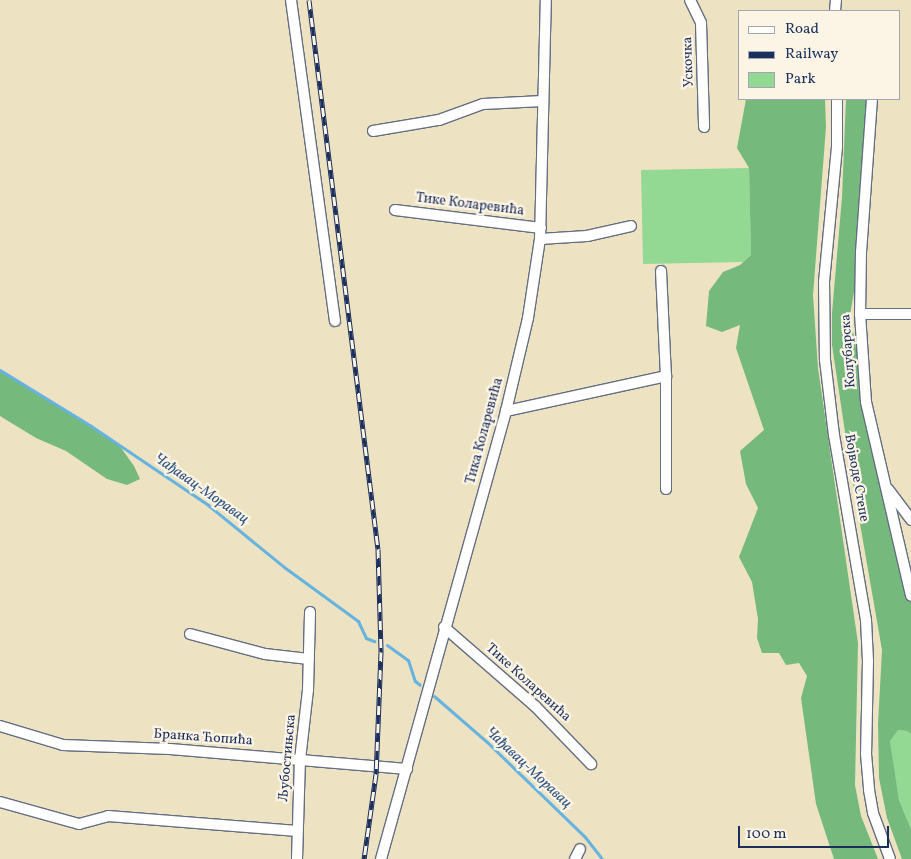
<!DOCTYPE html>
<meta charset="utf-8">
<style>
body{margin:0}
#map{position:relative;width:911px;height:859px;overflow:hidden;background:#ede3c3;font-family:Vollkorn,serif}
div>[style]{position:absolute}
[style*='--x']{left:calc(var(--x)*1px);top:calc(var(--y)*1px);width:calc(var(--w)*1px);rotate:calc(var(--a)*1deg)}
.green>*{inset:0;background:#93d993}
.forest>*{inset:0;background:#76b97d}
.stream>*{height:3px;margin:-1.5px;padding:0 1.5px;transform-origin:1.5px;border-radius:1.5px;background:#66b3e0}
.roads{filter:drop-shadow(1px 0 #646e81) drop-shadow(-1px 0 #646e81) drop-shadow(0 1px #646e81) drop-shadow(0 -1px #646e81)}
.minor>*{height:10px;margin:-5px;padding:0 5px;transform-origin:5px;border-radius:5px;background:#fff}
.rail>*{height:5px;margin-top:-2.5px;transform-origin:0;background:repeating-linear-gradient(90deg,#fcf5e5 0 9px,#1b2f5e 0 18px);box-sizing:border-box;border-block:1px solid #1b2f5e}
span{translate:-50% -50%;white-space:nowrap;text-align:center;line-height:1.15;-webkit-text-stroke:4.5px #fcf5e5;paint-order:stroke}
.street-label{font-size:14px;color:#1b2f5e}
.water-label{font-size:15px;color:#325785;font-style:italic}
.legend{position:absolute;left:738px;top:10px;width:162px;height:90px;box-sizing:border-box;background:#fcf5e5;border:1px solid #a2a6af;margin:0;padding:6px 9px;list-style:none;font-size:15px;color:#1b2f5e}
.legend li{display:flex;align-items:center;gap:10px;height:25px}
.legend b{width:25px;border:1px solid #a2a6af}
.scale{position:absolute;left:738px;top:826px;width:151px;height:22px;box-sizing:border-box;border:2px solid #1b2f5e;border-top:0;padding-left:6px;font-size:15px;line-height:18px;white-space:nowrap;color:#1b2f5e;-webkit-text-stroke:4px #fcf5e5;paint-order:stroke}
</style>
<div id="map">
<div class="green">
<div style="clip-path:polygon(749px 168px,751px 255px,743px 262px,643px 264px,641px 170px)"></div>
<div style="clip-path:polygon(897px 730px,907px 731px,911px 734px,911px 829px,899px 800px,894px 770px,890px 741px)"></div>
</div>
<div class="forest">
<div style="clip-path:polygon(746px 99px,825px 99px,826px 127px,813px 295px,818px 368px,858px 643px,855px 785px,861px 816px,878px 859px,834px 859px,816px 804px,801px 698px,807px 676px,799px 663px,786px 665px,779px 653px,762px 653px,757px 638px,758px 619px,752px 582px,739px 557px,758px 508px,746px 484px,740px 451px,764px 430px,736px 348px,740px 325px,722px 332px,706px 326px,709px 291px,723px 272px,740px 265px,751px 255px,749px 168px,737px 148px)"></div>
<div style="clip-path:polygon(846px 99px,872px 99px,861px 252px,850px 315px,866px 402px,911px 596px,911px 734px,907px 731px,898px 730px,890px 741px,899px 800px,911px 829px,911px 859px,902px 859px,887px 818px,879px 778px,878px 724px,882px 650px,851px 472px,832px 345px,832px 313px,842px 197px)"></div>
<div style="clip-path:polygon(0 370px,119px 445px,134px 466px,140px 479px,127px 485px,107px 479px,66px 451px,36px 438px,0 416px)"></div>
</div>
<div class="stream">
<div style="--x:0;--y:370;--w:107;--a:31.6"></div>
<div style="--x:91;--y:426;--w:141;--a:34"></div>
<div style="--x:208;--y:505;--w:98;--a:39.2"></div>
<div style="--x:284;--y:567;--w:92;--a:36.1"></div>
<div style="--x:358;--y:621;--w:19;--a:65"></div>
<div style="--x:366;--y:638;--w:9;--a:21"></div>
<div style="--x:387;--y:645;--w:26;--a:36"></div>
<div style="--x:408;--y:660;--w:22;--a:72"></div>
<div style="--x:415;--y:681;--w:6;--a:39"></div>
<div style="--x:434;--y:696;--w:70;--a:41"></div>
<div style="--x:487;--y:742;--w:136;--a:44.1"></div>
<div style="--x:585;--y:837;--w:28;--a:52"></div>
</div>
<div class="roads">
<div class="minor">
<div style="--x:291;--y:0;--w:324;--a:82.2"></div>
<div style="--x:690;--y:0;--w:25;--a:64"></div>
<div style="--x:701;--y:23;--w:104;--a:88.3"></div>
<div style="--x:835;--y:11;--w:11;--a:-85"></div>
<div style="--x:837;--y:99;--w:48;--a:90"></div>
<div style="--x:837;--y:147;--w:135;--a:95.5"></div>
<div style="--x:824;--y:281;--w:79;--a:89.3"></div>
<div style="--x:825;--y:360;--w:76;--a:83.2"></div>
<div style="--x:834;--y:435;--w:188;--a:80.2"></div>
<div style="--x:866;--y:620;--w:41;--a:87.2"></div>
<div style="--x:868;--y:661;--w:93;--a:91.2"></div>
<div style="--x:866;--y:754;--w:36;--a:85"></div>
<div style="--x:869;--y:790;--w:23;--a:80"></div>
<div style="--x:873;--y:813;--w:49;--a:69.7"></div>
<div style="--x:872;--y:99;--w:153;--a:94.1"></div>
<div style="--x:861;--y:252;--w:62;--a:90.9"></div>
<div style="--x:860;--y:314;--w:88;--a:86.1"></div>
<div style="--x:866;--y:402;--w:199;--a:76.9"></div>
<div style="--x:373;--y:131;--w:67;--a:-9.5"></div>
<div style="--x:439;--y:120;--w:47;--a:-20"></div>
<div style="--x:483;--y:104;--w:60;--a:-2.9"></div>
<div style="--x:395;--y:210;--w:147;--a:7"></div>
<div style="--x:540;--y:239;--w:47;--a:-3.7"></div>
<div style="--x:587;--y:236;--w:45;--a:-12.8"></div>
<div style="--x:661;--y:271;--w:105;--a:87.3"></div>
<div style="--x:860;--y:314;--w:51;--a:0"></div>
<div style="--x:506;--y:411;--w:164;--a:-12.3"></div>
<div style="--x:666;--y:376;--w:113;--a:90"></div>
<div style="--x:888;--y:489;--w:39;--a:53"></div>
<div style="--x:444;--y:627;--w:121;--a:41"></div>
<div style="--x:535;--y:706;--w:81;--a:46"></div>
<div style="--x:190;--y:634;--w:78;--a:14.9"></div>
<div style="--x:265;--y:654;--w:44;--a:6.5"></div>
<div style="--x:0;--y:726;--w:66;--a:16.8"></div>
<div style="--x:63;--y:745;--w:107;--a:2.1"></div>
<div style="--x:170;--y:749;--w:238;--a:4.8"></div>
<div style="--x:0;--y:802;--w:82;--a:15.6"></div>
<div style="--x:79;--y:824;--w:30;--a:-15"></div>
<div style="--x:108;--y:816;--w:190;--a:4.5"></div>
<div style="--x:297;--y:859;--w:99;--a:-88.3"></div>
<div style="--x:300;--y:760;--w:70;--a:-83.5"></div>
<div style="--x:308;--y:690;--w:78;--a:-88.5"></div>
<div style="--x:381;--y:859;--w:465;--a:-74.4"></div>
<div style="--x:506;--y:411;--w:96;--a:-76.7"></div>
<div style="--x:528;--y:318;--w:80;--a:-81.4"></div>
<div style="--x:540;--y:239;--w:239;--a:-88.6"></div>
<div style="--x:575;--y:859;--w:11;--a:-63"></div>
</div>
</div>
<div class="rail">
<div style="--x:309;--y:0;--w:553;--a:82.84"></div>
<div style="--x:378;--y:549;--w:103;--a:88.3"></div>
<div style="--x:381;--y:652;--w:122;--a:92.3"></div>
<div style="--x:376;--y:774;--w:86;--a:98"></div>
</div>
<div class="street-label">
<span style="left:689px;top:62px;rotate:-92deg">Ускочка</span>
<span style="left:470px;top:205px;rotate:7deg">Тике Коларевића</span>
<span style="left:849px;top:351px;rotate:-94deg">Колубарска</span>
<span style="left:485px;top:431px;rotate:-75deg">Тика Коларевића</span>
<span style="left:856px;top:478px;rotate:80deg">Војводе Степе</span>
<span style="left:528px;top:683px;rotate:42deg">Тике Коларевића</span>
<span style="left:203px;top:738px;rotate:4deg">Бранка Ћопића</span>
<span style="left:288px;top:758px;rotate:-85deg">Љубостињска</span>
</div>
<div class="water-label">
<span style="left:201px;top:489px;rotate:35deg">Чађавац-Моравац</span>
<span style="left:528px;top:768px;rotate:43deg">Чађавац-Моравац</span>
</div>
<ul class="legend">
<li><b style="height:6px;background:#fff"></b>Road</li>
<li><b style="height:6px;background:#1b2f5e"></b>Railway</li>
<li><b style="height:14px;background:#93d993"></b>Park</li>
</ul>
<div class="scale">100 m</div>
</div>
